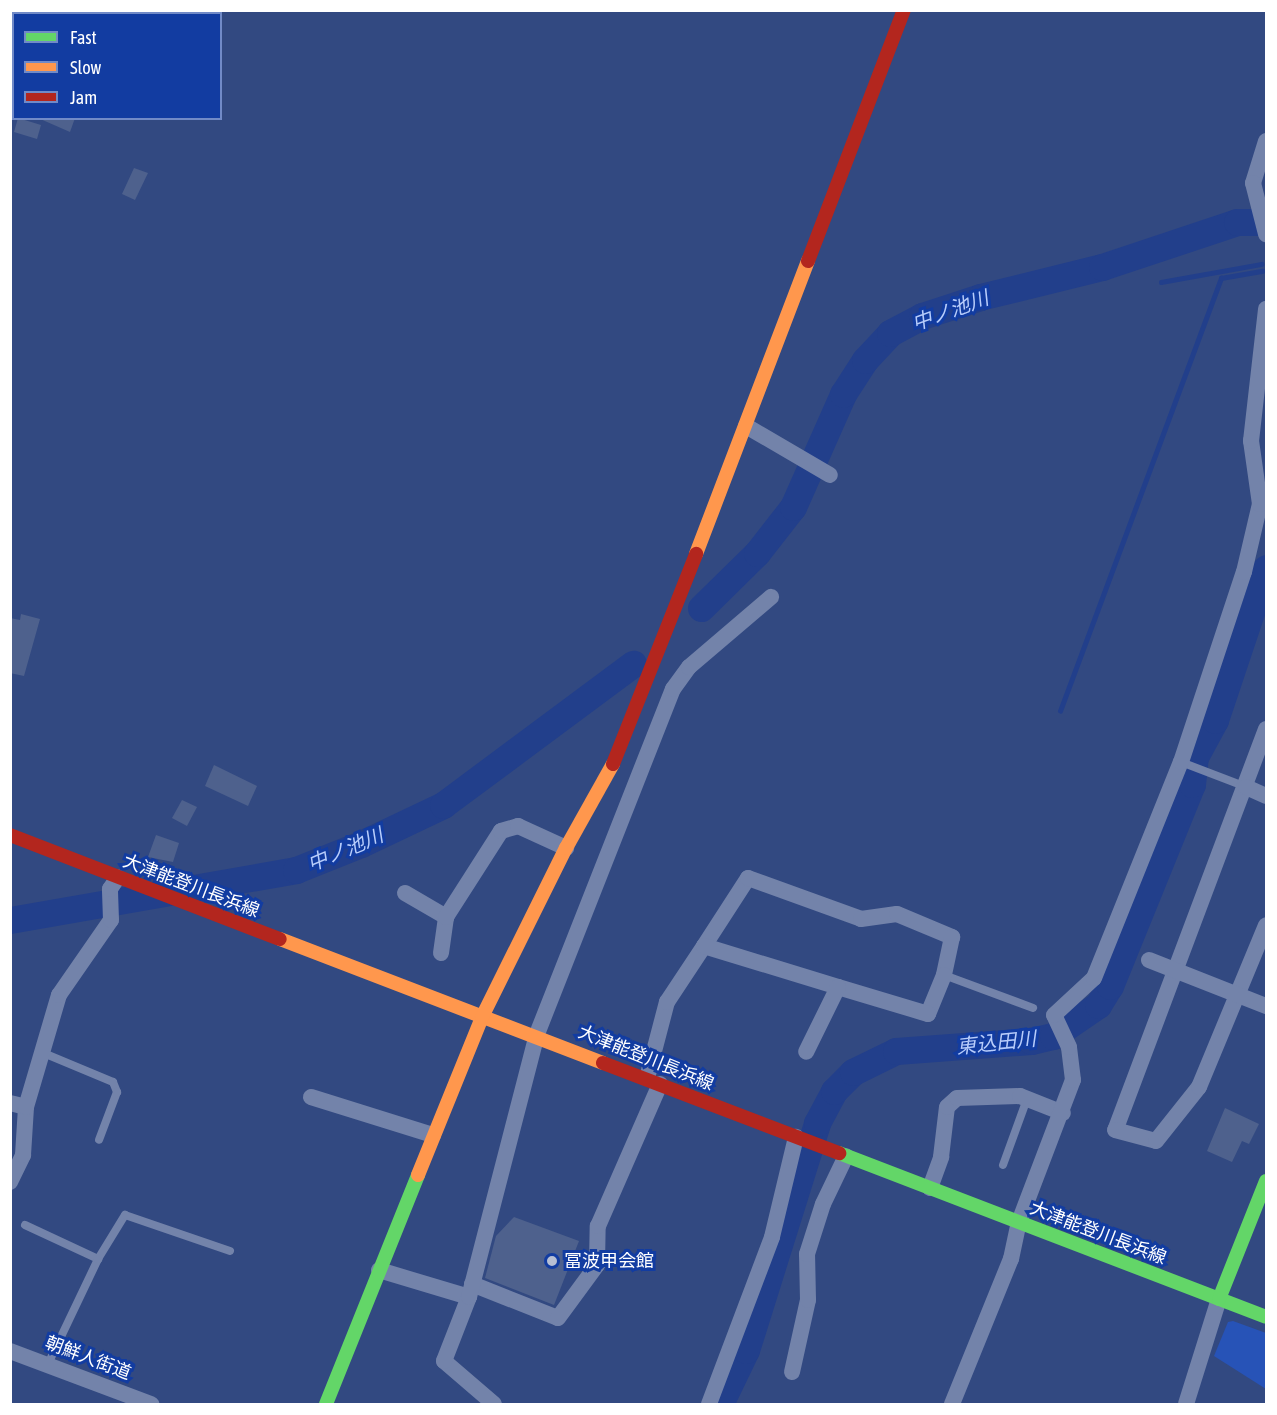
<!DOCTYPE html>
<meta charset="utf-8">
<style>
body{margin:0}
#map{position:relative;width:1277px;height:1415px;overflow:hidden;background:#324981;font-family:"Asap Condensed","Noto Sans JP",sans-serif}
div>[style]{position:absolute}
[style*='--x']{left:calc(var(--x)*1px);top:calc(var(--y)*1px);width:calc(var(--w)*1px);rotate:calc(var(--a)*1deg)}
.green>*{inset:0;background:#2753b7}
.stream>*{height:4.5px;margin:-2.25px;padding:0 2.25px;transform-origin:2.25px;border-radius:2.25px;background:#223f8b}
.river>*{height:27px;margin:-13.5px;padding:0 13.5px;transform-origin:13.5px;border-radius:13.5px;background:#223f8b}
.building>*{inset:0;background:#4e618d}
.lane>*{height:8px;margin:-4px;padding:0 4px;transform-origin:4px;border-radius:4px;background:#7383aa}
.street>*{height:16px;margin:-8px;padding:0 8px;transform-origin:8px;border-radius:8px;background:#7383aa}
.fast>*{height:14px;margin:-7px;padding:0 7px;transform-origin:7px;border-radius:7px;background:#63d668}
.slow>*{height:14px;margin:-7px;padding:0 7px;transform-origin:7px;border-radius:7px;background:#ff974d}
.jam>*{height:14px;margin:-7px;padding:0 7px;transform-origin:7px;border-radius:7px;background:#b3261e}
.dots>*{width:16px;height:16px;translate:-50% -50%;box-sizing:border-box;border:3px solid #123ca1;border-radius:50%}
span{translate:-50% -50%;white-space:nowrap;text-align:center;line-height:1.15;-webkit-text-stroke:6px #123ca1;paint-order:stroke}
.street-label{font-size:18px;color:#fff}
.poi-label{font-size:18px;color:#fff}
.left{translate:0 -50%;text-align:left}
.water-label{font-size:20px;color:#b8cdfb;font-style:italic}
.frame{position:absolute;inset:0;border:12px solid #fff;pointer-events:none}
.legend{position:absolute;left:12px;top:12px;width:210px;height:108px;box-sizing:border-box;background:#123ca1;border:2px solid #718ac7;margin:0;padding:8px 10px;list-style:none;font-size:18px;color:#fff}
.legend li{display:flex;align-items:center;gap:12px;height:30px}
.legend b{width:30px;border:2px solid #718ac7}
</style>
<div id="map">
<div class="green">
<div style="clip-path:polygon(1233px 1321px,1266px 1333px,1266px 1389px,1214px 1356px,1228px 1322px)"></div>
</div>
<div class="stream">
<div style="--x:1161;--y:282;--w:102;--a:-10.2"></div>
<div style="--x:1060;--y:711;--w:462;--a:-69.6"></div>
<div style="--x:1221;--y:278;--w:42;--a:-9.7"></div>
</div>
<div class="river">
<div style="--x:701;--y:608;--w:78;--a:-44.5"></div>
<div style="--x:757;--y:553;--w:58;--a:-52"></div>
<div style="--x:793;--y:507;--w:124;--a:-66.1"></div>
<div style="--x:843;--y:394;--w:40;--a:-57.1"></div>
<div style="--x:865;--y:360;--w:37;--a:-47"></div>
<div style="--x:890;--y:333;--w:36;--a:-28"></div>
<div style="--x:922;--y:316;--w:61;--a:-18.1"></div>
<div style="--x:980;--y:297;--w:126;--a:-13.8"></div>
<div style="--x:1102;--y:267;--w:142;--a:-18.4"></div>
<div style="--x:1237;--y:222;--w:29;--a:0"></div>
<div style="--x:10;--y:920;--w:290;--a:-9.9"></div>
<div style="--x:296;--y:870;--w:70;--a:-21.8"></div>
<div style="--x:361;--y:844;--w:91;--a:-25.4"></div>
<div style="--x:443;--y:805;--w:237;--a:-36.6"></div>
<div style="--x:720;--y:1404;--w:60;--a:-64.3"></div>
<div style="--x:746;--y:1350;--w:238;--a:-72.6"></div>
<div style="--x:817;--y:1123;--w:36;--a:-62"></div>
<div style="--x:834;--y:1091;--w:27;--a:-45"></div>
<div style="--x:853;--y:1072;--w:48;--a:-26"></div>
<div style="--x:896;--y:1051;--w:135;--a:-4.2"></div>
<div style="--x:1031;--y:1041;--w:23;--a:-13"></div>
<div style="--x:1053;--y:1036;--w:55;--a:-34.6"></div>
<div style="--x:1098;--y:1005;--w:22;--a:-58"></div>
<div style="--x:1110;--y:986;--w:218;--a:-67.9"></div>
<div style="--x:1192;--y:784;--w:27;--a:-84"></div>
<div style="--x:1195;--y:757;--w:42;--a:-61.6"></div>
<div style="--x:1215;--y:720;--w:160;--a:-71.5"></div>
</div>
<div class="building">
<div style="clip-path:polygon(18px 118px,41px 125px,37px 139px,14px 132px)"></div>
<div style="clip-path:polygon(38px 118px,75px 118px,70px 132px)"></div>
<div style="clip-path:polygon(134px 168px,148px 173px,135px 200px,122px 194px)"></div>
<div style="clip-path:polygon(21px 614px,40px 619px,24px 676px,10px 673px,10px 618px,20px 620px)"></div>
<div style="clip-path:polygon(214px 765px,257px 786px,248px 806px,205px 786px)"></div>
<div style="clip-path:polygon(182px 800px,197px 807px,187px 826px,172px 818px)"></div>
<div style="clip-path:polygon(156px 835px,179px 843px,173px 862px,148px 857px)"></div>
<div style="clip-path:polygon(1225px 1108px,1259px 1124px,1249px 1144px,1242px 1141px,1232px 1162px,1207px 1151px)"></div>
<div style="clip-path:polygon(514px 1217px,579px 1241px,554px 1305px,485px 1278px,496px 1236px)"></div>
</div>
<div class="lane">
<div style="--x:1181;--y:762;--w:70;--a:21"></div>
<div style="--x:944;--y:975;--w:95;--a:20.3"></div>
<div style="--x:41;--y:1052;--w:78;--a:22.6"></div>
<div style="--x:113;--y:1082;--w:11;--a:68"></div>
<div style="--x:117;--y:1092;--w:51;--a:110.6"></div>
<div style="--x:1003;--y:1165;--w:70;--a:-70"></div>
<div style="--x:25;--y:1225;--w:81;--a:25"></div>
<div style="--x:48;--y:1364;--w:116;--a:-64.5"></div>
<div style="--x:98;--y:1259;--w:52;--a:-58.5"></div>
<div style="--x:125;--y:1215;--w:111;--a:18.9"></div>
</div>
<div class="street">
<div style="--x:182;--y:14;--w:4;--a:-76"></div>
<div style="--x:10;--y:54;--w:4;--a:14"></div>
<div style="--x:1266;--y:141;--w:44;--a:107.2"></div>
<div style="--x:1253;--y:183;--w:53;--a:75.7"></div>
<div style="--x:746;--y:426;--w:97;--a:30.3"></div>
<div style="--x:1266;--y:729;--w:428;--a:110.6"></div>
<div style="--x:1115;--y:1130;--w:42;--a:15"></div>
<div style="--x:1156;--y:1141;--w:69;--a:-51.5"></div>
<div style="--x:1199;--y:1087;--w:175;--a:-67.5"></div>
<div style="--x:1246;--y:787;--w:22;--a:24"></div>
<div style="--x:405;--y:893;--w:48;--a:30.3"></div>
<div style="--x:704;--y:946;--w:81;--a:-57.1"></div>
<div style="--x:748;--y:878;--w:120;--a:19.9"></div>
<div style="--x:861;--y:919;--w:36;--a:-8"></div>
<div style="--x:897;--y:914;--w:60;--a:22.7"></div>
<div style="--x:952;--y:937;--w:39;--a:102"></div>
<div style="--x:944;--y:975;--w:42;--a:112.3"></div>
<div style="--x:928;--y:1014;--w:94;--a:-163.3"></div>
<div style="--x:441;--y:953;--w:36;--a:-82"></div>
<div style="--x:446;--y:917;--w:102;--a:-57.4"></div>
<div style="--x:501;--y:831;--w:18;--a:-16"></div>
<div style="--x:518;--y:826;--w:53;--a:24.6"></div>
<div style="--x:1149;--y:960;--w:126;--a:21.5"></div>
<div style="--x:647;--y:1078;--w:79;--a:-75.3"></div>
<div style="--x:667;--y:1002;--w:67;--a:-56.5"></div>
<div style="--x:704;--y:946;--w:140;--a:17"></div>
<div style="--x:838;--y:987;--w:72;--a:116.2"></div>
<div style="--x:311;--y:1097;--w:128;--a:17.3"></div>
<div style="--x:10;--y:1103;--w:16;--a:14"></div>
<div style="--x:10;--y:1182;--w:30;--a:-64"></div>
<div style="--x:23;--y:1155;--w:48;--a:-86.4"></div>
<div style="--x:26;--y:1107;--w:117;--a:-73.6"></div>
<div style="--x:59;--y:995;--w:91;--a:-55.3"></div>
<div style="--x:111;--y:920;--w:31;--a:-92"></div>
<div style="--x:110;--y:889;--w:14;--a:-56"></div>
<div style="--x:930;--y:1188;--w:33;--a:-70"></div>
<div style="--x:941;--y:1157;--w:50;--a:-83.2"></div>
<div style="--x:947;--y:1107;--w:13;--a:-42"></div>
<div style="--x:957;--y:1098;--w:63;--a:-1.8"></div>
<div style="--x:1020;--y:1096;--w:46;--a:21.6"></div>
<div style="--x:379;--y:1270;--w:94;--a:16.7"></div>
<div style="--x:472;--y:1284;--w:92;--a:21.6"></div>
<div style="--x:558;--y:1318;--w:66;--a:-53.7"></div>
<div style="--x:597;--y:1265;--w:39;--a:-89"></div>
<div style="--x:598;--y:1226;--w:155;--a:-66.4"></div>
<div style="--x:10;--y:1351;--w:151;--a:20.6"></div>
<div style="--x:792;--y:1372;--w:74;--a:-77.5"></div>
<div style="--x:808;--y:1300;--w:46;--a:-91.2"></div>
<div style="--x:807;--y:1254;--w:52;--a:-72.3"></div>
<div style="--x:823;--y:1204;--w:53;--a:-64.4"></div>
<div style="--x:494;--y:1404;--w:66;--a:-139.3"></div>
<div style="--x:444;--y:1361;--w:69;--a:-68.7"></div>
<div style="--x:469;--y:1297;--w:272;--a:-75.5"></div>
<div style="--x:537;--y:1034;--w:371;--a:-68.5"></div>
<div style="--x:673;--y:689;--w:27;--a:-54"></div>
<div style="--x:689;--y:667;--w:108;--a:-40.5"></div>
<div style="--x:709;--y:1404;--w:178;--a:-69.3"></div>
<div style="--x:772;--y:1237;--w:103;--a:-76.5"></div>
<div style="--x:952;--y:1404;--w:157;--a:-67.9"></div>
<div style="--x:1011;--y:1259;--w:38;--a:-78"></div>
<div style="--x:1019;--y:1222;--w:152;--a:-69.2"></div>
<div style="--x:1073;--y:1080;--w:33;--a:-97"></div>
<div style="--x:1069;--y:1047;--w:35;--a:-115"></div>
<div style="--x:1054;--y:1015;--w:54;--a:-42.8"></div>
<div style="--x:1094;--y:978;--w:233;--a:-68.1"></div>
<div style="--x:1181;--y:762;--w:200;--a:-71.7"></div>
<div style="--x:1244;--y:572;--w:70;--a:-76.8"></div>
<div style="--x:1260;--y:504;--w:64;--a:-98.1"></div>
<div style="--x:1251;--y:441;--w:133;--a:-83.5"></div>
<div style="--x:1186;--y:1404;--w:110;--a:-72.6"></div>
</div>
<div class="fast">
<div style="--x:839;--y:1153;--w:457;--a:21"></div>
<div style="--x:1219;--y:1299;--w:127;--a:-68.3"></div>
<div style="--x:326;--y:1404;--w:247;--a:-68.1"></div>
</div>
<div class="slow">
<div style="--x:696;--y:554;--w:314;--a:-69.1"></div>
<div style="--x:280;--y:939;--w:346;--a:21"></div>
<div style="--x:418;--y:1175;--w:170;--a:-67.9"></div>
<div style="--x:482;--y:1017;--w:189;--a:-63.6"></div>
<div style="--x:566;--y:848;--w:96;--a:-60.8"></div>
</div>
<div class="jam">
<div style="--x:808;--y:261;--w:269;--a:-69.1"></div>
<div style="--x:613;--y:764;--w:226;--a:-68.4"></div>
<div style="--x:10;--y:835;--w:289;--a:21.1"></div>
<div style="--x:603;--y:1063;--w:253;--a:20.9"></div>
</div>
<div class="dots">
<div style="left:552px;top:1261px;background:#b7bfd3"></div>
</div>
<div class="street-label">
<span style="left:191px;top:886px;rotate:21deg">大津能登川長浜線</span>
<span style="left:646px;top:1058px;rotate:22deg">大津能登川長浜線</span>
<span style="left:1098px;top:1233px;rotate:21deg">大津能登川長浜線</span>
<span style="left:88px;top:1358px;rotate:21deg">朝鮮人街道</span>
</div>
<div class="poi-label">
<span class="left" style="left:564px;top:1261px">冨波甲会館</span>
</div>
<div class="water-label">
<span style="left:950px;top:310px;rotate:-20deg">中ノ池川</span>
<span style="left:345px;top:849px;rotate:-23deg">中ノ池川</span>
<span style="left:996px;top:1042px;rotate:-6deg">東込田川</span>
</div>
<div class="frame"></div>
<ul class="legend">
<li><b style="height:8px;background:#63d668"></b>Fast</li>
<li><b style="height:8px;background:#ff974d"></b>Slow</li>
<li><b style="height:8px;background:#b3261e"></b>Jam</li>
</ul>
</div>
